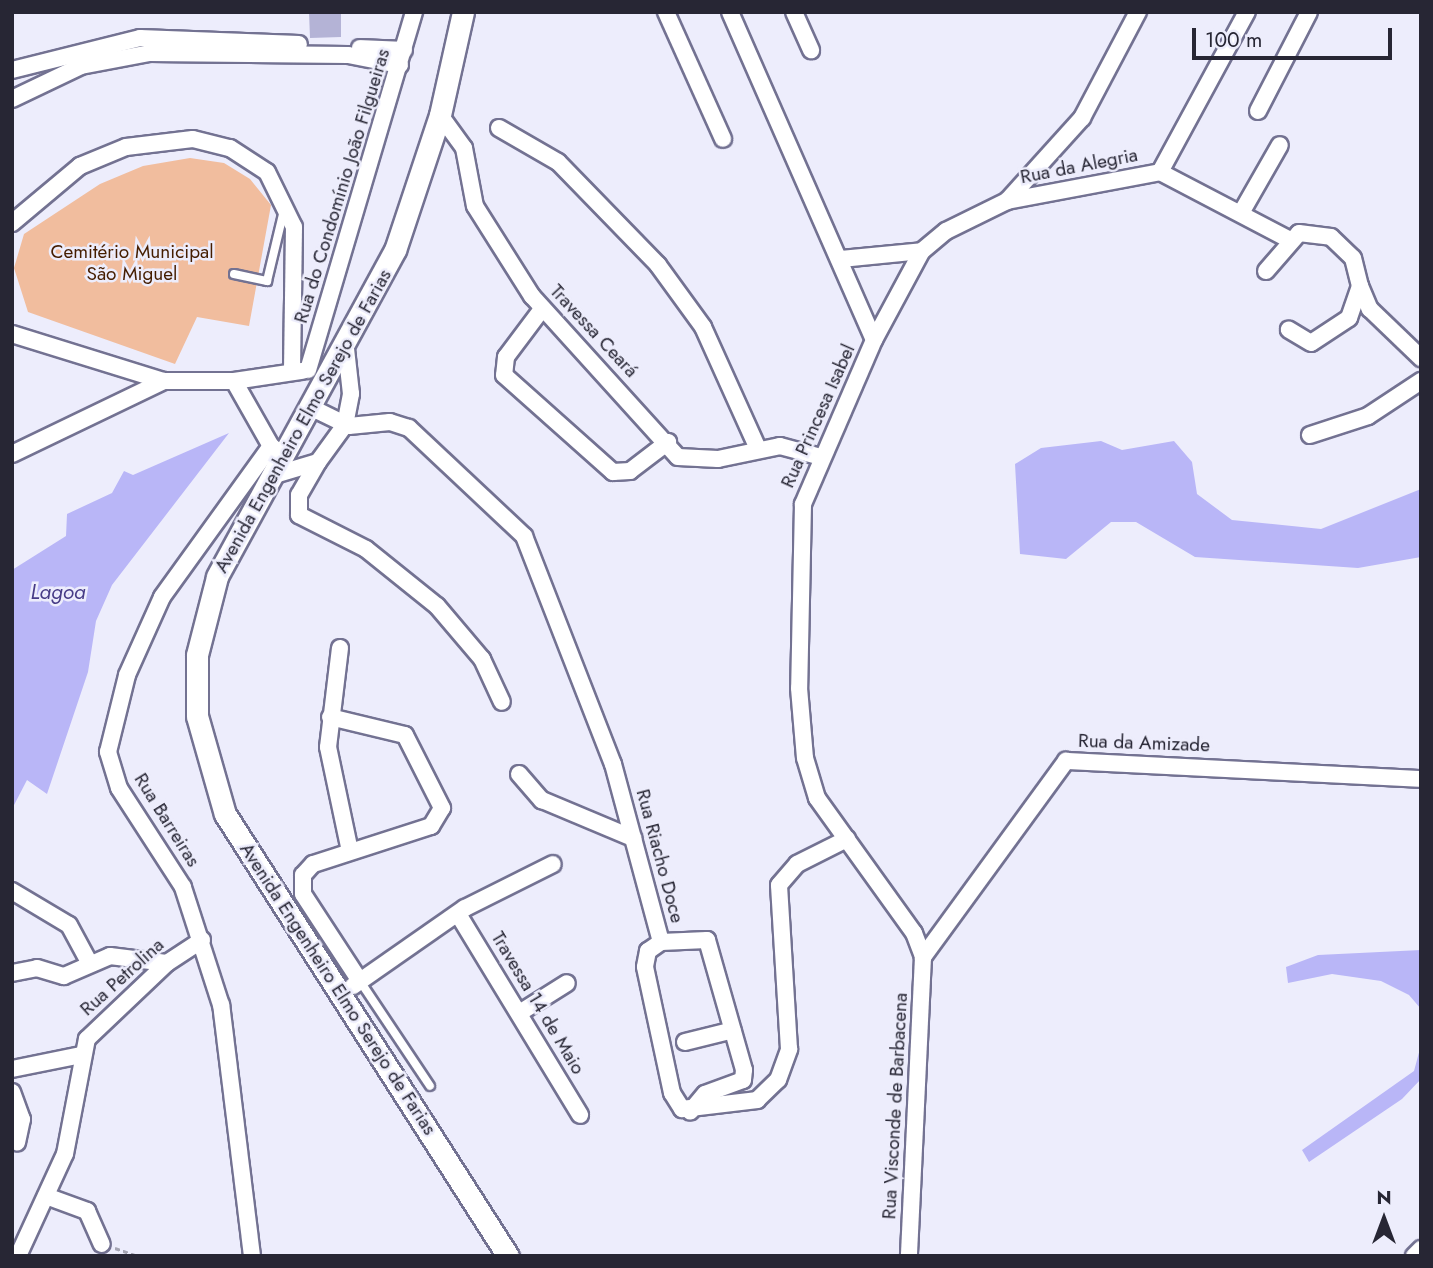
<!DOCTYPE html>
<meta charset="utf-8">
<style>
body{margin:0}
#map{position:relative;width:1433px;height:1268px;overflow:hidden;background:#ededfc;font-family:Jost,sans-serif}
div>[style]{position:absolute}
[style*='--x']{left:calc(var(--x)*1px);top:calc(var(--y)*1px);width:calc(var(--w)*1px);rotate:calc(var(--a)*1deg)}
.green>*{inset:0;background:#f1bd9e}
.water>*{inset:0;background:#b9b6f7}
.building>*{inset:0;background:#b4b3d6}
.path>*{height:2.5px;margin-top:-1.25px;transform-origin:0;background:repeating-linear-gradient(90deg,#a5a5b3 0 5px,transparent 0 8.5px)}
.roads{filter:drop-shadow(2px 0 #737292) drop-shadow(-2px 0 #737292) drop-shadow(0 2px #737292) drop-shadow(0 -2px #737292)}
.lane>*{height:8px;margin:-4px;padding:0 4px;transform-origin:4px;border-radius:4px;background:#fff}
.street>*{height:16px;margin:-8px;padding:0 8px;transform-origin:8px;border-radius:8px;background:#fff}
.secondary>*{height:21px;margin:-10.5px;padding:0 10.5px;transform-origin:10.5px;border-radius:10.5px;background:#fff}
span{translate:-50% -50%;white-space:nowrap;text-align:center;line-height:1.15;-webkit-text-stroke:5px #ededfc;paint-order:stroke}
.street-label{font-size:19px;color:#272634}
.park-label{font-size:19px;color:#451d00}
.water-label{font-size:21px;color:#473c87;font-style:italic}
.frame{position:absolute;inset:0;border:14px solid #272634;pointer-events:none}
.north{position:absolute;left:1349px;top:1184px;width:70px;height:70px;-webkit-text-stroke:5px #ededfc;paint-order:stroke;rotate:0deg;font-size:19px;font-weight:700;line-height:28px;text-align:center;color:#272634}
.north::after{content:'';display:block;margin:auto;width:24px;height:32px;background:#272634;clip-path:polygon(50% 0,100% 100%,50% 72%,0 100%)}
.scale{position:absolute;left:1192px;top:28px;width:200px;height:32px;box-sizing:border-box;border:4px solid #272634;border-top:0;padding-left:9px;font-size:21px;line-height:24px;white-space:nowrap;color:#272634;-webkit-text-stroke:5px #ededfc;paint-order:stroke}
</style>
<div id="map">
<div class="green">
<div style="clip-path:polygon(190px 158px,224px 163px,250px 179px,271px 205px,249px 326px,197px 317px,175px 364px,28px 312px,14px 268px,24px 234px,100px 184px,143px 166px)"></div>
</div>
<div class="water">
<div style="clip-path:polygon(229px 433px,112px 585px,96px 621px,88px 672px,47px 794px,27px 780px,12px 809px,12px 570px,66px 536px,67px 514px,112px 493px,124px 471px,133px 475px)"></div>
<div style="clip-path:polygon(1101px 441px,1122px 450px,1174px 441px,1192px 462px,1197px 494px,1232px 520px,1321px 529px,1421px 489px,1421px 557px,1358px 568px,1195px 557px,1136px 522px,1111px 522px,1066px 559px,1020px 554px,1015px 464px,1041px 448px)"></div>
<div style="clip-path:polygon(1421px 950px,1421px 1009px,1409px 995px,1381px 981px,1332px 974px,1288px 983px,1286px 967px,1318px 955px)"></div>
<div style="clip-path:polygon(1421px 1045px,1421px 1079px,1402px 1099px,1309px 1162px,1302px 1150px,1414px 1071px)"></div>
</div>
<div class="building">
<div style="clip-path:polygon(309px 12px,341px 12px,341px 37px,310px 38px)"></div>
</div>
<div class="path">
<div style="--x:115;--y:1248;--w:24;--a:19"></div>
</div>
<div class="roads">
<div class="lane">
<div style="--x:234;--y:274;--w:34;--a:12"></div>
<div style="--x:267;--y:281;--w:73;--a:-76.5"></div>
<div style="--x:360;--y:981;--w:126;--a:56.3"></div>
</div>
<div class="street">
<div style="--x:666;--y:12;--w:139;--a:65.8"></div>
<div style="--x:730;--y:12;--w:358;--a:66.3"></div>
<div style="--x:874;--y:340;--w:179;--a:113.4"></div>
<div style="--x:803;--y:504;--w:184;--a:91.2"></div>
<div style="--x:799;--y:688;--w:70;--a:85.1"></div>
<div style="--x:805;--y:758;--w:42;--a:73.3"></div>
<div style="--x:817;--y:798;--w:166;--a:54.3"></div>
<div style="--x:914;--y:933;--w:26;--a:69"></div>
<div style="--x:923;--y:957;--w:299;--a:92.7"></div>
<div style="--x:794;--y:12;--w:42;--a:65.9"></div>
<div style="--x:360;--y:48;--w:44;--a:2.6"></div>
<div style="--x:12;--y:70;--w:132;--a:-14"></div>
<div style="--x:140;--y:38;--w:159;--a:2.2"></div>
<div style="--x:12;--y:99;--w:76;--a:-25.6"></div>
<div style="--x:81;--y:66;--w:70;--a:-10.7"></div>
<div style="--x:150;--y:53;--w:198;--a:0.6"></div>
<div style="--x:348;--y:55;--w:53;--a:10.9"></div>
<div style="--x:1258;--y:111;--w:111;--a:-62.7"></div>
<div style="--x:440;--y:115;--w:41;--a:54"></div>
<div style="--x:464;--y:148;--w:59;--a:79.3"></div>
<div style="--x:475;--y:206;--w:107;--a:57.7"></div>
<div style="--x:532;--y:296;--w:217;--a:47.8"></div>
<div style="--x:678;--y:457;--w:40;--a:2.9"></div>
<div style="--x:718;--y:459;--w:63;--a:-11.8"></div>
<div style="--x:780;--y:446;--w:42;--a:15"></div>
<div style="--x:499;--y:128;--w:68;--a:30"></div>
<div style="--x:558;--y:162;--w:144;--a:45.8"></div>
<div style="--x:658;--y:265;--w:77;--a:54"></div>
<div style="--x:703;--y:327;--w:134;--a:65.7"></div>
<div style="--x:1160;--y:172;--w:182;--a:-61.5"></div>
<div style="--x:1160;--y:172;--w:147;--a:27.6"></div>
<div style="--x:1007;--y:201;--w:112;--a:-47.9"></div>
<div style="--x:1082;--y:118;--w:120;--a:-62.2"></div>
<div style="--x:1241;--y:213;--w:78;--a:-60.2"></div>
<div style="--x:12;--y:223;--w:89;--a:-40"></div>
<div style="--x:80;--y:166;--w:50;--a:-22.4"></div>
<div style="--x:126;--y:147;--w:67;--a:-6.8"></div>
<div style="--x:193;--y:139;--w:38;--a:14"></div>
<div style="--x:230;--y:148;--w:44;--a:33"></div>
<div style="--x:267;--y:172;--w:61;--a:63.9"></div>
<div style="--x:294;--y:227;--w:145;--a:90.8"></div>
<div style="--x:841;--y:259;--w:81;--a:-5.6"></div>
<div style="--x:1266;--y:271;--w:50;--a:-49"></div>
<div style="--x:1299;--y:233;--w:32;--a:7"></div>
<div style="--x:1331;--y:237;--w:30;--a:44"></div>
<div style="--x:1353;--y:258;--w:29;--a:76"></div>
<div style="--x:1360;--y:286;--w:34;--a:109"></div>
<div style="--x:1349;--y:318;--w:45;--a:146.7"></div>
<div style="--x:1311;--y:343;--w:26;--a:-149"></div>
<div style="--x:1360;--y:286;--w:25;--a:67"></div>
<div style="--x:1370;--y:309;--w:71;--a:43.9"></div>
<div style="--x:542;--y:309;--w:60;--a:126.9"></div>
<div style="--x:506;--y:357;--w:18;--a:96"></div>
<div style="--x:504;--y:375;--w:146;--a:41.7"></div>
<div style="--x:613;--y:472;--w:17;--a:-3"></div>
<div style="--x:630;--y:471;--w:48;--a:-37.3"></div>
<div style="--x:12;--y:334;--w:159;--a:17.2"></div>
<div style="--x:164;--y:381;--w:70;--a:0"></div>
<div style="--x:234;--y:381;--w:69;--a:-8.4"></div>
<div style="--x:874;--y:340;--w:101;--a:-61.7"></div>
<div style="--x:922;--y:251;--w:31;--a:-40"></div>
<div style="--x:946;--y:231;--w:68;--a:-26.2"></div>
<div style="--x:1007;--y:201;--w:156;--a:-10.7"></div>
<div style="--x:308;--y:370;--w:373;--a:-73.5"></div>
<div style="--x:234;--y:381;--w:75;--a:60.4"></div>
<div style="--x:310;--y:407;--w:43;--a:26"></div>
<div style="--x:349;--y:426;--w:41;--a:-5.6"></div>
<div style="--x:390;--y:422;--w:20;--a:18"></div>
<div style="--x:409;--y:428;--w:158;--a:43.2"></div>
<div style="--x:524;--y:536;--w:245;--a:68.7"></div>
<div style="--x:613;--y:764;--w:184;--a:74.9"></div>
<div style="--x:661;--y:942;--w:16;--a:145"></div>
<div style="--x:648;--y:951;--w:16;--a:101"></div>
<div style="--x:645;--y:967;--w:129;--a:77.9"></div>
<div style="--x:672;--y:1093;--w:19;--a:58"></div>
<div style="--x:682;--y:1109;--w:76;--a:-6.8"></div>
<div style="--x:757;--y:1100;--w:29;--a:-44"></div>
<div style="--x:778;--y:1080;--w:33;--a:-70"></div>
<div style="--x:789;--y:1049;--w:164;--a:-93.5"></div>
<div style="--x:779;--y:885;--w:28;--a:-49"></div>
<div style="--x:797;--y:864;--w:56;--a:-26.6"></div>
<div style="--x:1310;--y:435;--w:61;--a:-18.1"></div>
<div style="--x:1368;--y:416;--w:64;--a:-33.4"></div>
<div style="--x:12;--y:454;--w:169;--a:-25.7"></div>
<div style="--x:318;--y:462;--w:38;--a:120"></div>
<div style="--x:299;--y:495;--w:20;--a:90"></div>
<div style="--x:299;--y:515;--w:75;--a:26.9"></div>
<div style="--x:366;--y:549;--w:91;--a:38.8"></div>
<div style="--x:437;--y:606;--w:70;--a:49.7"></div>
<div style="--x:482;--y:659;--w:47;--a:65.1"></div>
<div style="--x:271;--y:476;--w:49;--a:-16.6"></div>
<div style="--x:318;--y:462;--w:46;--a:-53.9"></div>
<div style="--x:345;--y:425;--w:32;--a:-79"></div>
<div style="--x:351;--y:394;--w:45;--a:-96.3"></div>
<div style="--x:340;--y:648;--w:100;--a:96.9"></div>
<div style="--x:328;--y:747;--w:106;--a:78.1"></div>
<div style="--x:330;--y:717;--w:77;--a:13.5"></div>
<div style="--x:405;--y:735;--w:82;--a:63.1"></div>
<div style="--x:442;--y:808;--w:21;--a:121"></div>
<div style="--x:431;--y:826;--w:124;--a:162.1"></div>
<div style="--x:313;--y:864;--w:15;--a:132"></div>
<div style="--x:303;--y:875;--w:19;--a:90"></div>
<div style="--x:303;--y:894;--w:104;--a:56.8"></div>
<div style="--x:519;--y:774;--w:35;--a:49"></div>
<div style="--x:542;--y:800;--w:99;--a:22.7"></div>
<div style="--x:12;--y:891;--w:66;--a:30.8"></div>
<div style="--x:69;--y:925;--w:42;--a:61.6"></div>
<div style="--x:458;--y:914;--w:235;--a:58.7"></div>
<div style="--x:661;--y:942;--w:46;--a:-2.5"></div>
<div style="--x:707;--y:940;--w:135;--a:74.1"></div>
<div style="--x:744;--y:1070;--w:10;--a:96"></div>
<div style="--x:743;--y:1080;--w:40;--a:159.8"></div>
<div style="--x:705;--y:1094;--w:23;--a:130"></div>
<div style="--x:923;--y:957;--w:243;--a:-53.9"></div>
<div style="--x:1066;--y:761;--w:355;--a:2.9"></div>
<div style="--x:12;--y:973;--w:25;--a:-11"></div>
<div style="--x:37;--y:968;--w:28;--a:17"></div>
<div style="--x:64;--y:976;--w:50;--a:-23.5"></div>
<div style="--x:110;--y:956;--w:57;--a:7"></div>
<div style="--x:353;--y:986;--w:136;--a:-34.9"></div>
<div style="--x:465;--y:908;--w:98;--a:-26.6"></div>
<div style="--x:521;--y:1012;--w:54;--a:-32.2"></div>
<div style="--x:685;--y:1042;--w:49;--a:-14"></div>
<div style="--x:12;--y:1069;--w:70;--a:-11.5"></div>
<div style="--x:12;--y:1092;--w:29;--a:70"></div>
<div style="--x:22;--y:1119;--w:24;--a:102"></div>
<div style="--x:46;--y:1196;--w:44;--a:20.1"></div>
<div style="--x:87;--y:1211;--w:36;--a:66"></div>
<div style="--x:18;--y:1256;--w:112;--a:-65.3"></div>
<div style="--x:65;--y:1154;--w:117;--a:-79.2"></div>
<div style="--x:87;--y:1039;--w:110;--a:-43.5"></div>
<div style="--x:167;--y:963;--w:42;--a:-33.3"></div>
<div style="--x:252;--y:1256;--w:253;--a:-97"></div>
<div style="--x:221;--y:1005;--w:124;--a:-107.9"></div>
<div style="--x:183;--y:887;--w:118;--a:-122.9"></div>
<div style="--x:119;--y:788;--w:38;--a:-107"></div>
<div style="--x:108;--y:752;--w:79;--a:-76.1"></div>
<div style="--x:127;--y:675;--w:85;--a:-65.8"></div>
<div style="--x:162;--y:597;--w:186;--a:-54.2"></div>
<div style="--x:271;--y:446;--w:14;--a:39"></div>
<div style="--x:1414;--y:1256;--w:10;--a:-45"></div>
</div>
<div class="secondary">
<div style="--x:463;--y:12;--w:106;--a:102.6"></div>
<div style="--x:440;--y:115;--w:142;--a:108.4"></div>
<div style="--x:395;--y:250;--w:372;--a:118.6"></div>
<div style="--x:217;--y:577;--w:81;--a:104.4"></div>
<div style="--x:197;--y:655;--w:61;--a:90"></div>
<div style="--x:197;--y:716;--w:102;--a:74.1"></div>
<div style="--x:225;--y:814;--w:525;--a:57.37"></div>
</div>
</div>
<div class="street-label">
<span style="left:1079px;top:166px;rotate:-11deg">Rua da Alegria</span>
<span style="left:342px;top:186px;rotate:-73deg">Rua do Condomínio João Filgueiras</span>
<span style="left:594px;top:331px;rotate:47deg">Travessa Ceará</span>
<span style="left:818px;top:416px;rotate:-66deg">Rua Princesa Isabel</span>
<span style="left:303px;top:421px;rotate:-61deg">Avenida Engenheiro Elmo Serejo de Farias</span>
<span style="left:1144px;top:743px;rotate:2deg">Rua da Amizade</span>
<span style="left:167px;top:820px;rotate:58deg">Rua Barreiras</span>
<span style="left:660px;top:856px;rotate:75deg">Rua Riacho Doce</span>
<span style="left:122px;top:977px;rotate:-42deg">Rua Petrolina</span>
<span style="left:338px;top:989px;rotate:57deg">Avenida Engenheiro Elmo Serejo de Farias</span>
<span style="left:538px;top:1003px;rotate:59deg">Travessa 14 de Maio</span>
<span style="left:895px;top:1106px;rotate:-87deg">Rua Visconde de Barbacena</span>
</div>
<div class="park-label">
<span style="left:132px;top:263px">Cemitério Municipal<br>São Miguel</span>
</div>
<div class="water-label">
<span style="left:58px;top:592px">Lagoa</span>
</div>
<div class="frame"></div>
<div class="north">N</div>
<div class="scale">100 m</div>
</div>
